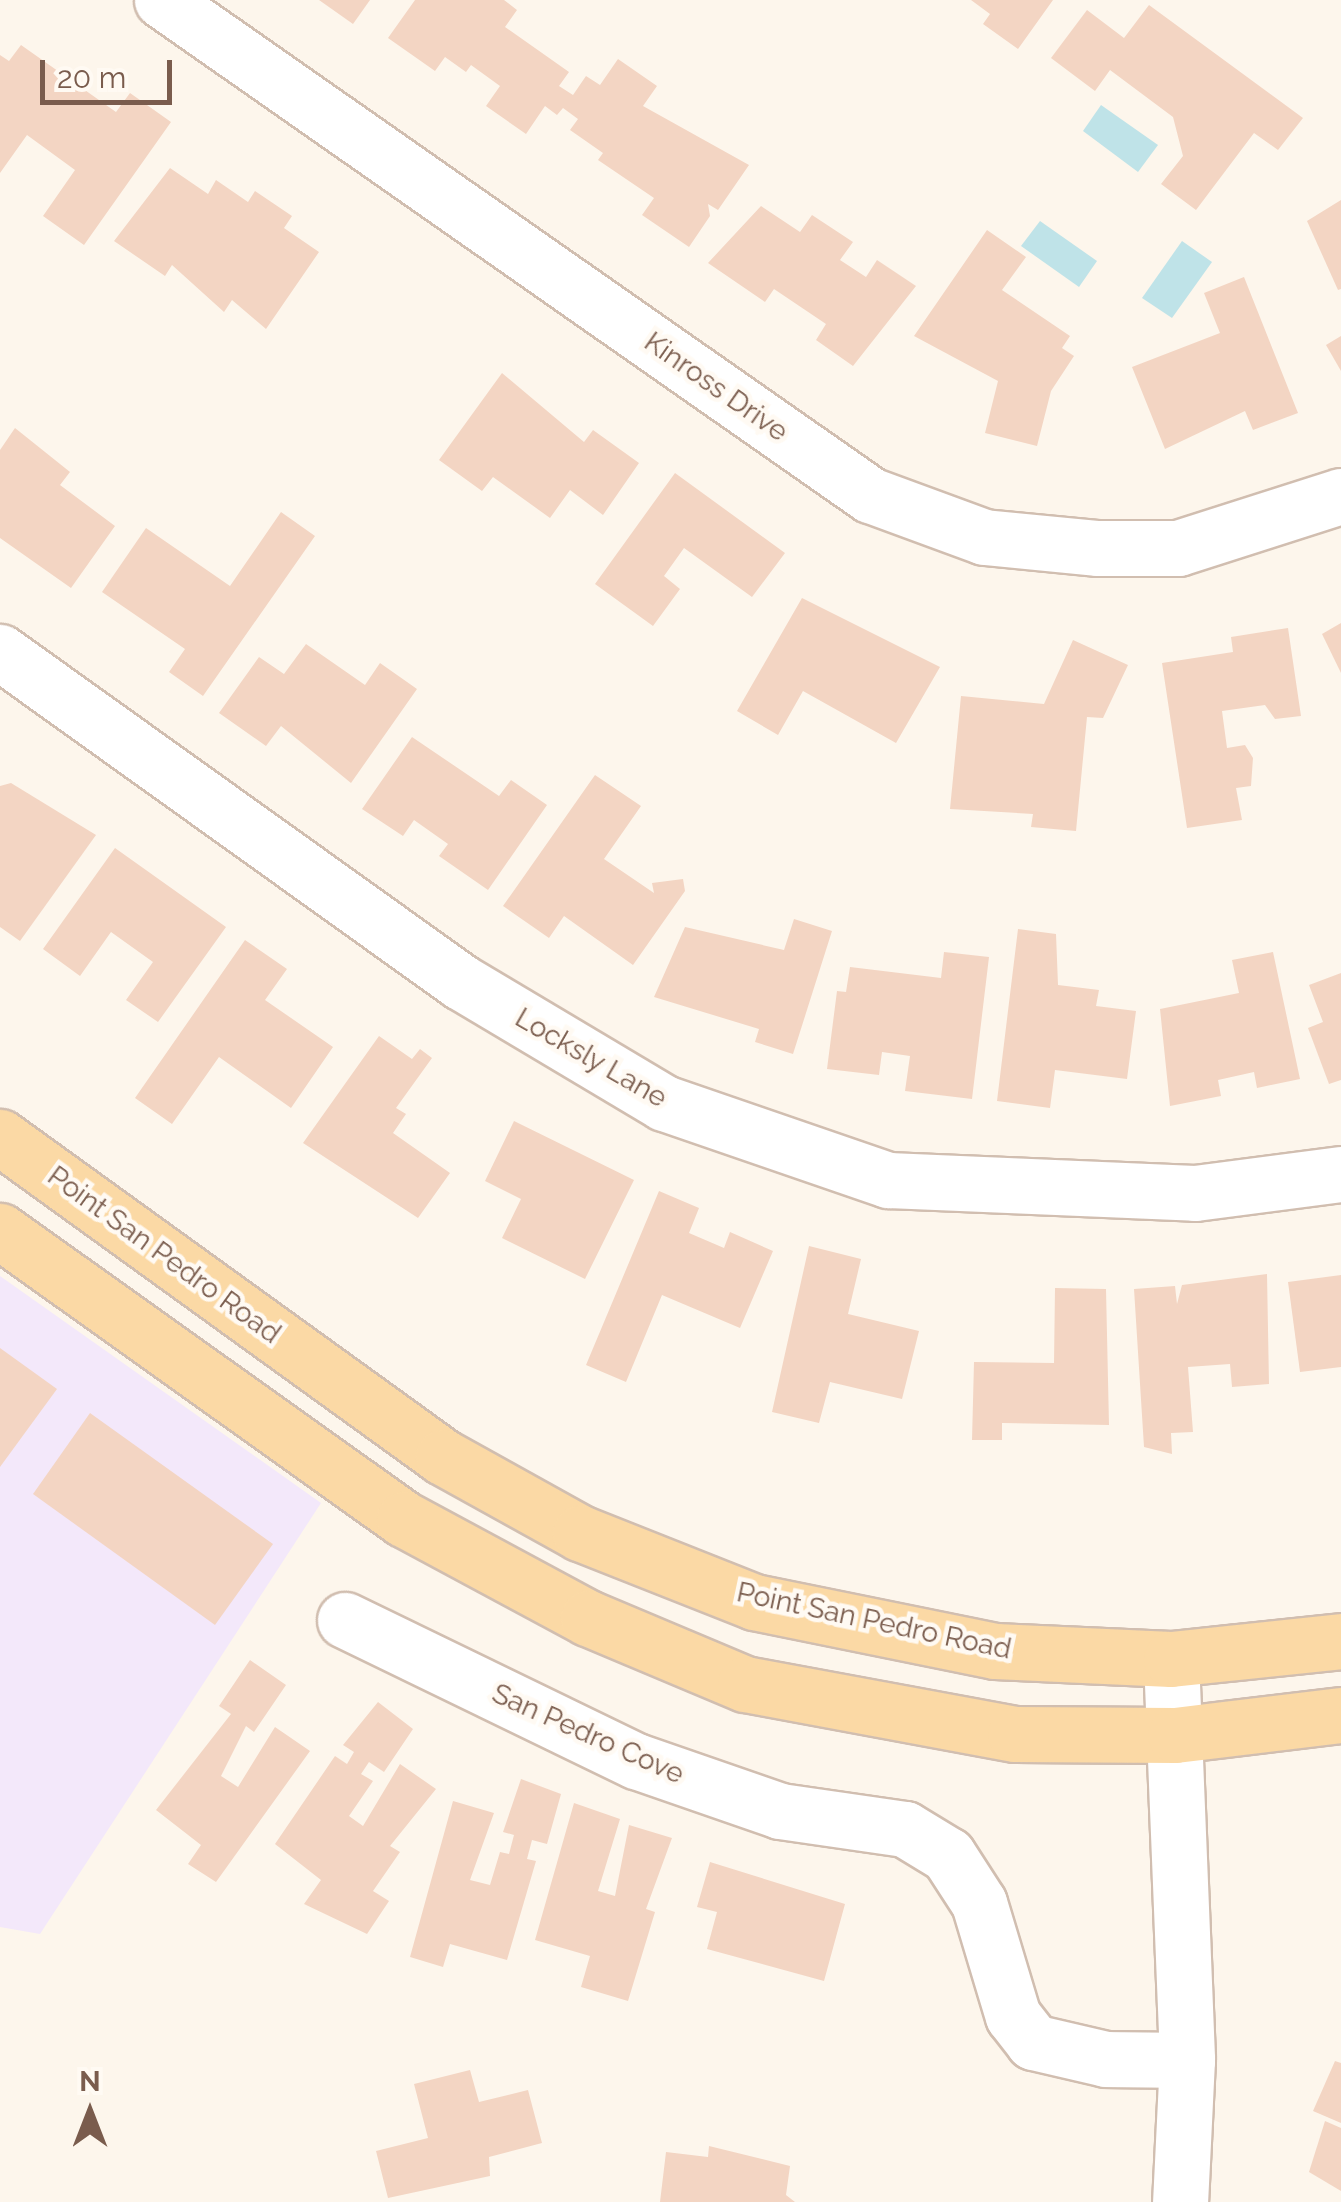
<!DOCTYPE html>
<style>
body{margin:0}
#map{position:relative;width:1341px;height:2202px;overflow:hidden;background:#fdf6ec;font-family:Raleway,sans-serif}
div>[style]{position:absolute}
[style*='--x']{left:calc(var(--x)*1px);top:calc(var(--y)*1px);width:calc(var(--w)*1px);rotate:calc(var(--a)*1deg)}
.education>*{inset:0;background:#f3e8fa}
.water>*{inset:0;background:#bfe3e8}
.building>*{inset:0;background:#f3d5c3}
.roads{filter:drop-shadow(2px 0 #d1beb0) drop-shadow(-2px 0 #d1beb0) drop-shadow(0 2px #d1beb0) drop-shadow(0 -2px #d1beb0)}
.minor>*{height:55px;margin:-27.5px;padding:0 27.5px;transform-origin:27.5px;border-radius:27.5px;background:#fff}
.major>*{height:55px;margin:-27.5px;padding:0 27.5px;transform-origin:27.5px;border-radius:27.5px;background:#fbd9a5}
span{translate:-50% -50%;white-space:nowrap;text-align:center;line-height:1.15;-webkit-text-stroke:9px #fffaf3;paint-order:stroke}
.street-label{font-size:28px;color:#7a5c4d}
.north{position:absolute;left:40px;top:2062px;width:100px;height:100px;-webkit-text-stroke:8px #fffaf3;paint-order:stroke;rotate:0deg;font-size:28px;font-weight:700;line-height:40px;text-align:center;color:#7a5c4d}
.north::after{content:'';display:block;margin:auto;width:35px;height:45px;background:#7a5c4d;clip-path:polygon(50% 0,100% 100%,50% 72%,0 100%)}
.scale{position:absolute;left:40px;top:60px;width:132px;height:45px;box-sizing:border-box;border:5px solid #7a5c4d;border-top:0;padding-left:12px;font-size:30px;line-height:35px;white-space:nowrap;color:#7a5c4d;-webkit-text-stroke:8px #fffaf3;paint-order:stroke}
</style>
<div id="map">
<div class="education">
<div style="clip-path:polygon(0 1276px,321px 1503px,40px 1934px,0 1927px)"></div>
</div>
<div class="water">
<div style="clip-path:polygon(1101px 105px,1158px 145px,1138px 172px,1083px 131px)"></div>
<div style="clip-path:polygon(1040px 221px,1097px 261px,1079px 287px,1021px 246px)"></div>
<div style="clip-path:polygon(1182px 241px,1212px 262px,1172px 318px,1142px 298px)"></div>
</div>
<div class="building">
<div style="clip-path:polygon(319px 0,370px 0,353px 24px)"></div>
<div style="clip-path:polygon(415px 0,504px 0,517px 10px,505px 27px,569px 72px,559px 86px,573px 95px,586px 76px,600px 85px,618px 59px,657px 86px,643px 106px,749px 165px,718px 210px,708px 204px,710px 216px,689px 247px,642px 215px,654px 198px,598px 160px,603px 153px,570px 130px,578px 119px,563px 108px,557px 115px,545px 106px,526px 134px,486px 106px,500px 86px,471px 65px,466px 72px,445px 57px,435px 71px,388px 38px)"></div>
<div style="clip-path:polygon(971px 0,1053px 0,1018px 49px,983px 24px,990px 14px)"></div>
<div style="clip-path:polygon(1149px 5px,1303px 118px,1278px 150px,1254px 133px,1196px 210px,1161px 184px,1183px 156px,1173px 117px,1110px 70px,1095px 91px,1051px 58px,1087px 10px,1124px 38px)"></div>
<div style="clip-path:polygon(21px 45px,116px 112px,130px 93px,171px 122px,84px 245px,43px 216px,75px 170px,27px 135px,0 173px,0 55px,9px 61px)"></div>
<div style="clip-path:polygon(170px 168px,208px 194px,216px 180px,248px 202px,255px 191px,292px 216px,284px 228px,319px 252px,266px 329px,232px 300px,224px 312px,172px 265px,165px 276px,114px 241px)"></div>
<div style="clip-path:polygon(1341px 200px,1341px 289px,1338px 290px,1307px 221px)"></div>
<div style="clip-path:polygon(761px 206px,800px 232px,812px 215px,853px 242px,840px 260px,866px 277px,877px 260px,916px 286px,853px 366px,816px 340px,826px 324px,774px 289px,765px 302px,708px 263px)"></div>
<div style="clip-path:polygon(987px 230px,1026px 257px,1002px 290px,1070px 336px,1062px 348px,1074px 356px,1051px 391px,1037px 446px,985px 433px,998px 381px,914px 336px)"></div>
<div style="clip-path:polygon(1244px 277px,1298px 413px,1253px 430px,1245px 411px,1165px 449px,1132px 367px,1220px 333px,1204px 293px)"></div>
<div style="clip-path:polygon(1341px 336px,1341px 371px,1326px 345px)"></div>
<div style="clip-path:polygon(502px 373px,584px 442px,593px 430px,639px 463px,603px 515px,570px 490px,550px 518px,493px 477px,482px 491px,439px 460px)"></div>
<div style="clip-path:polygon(15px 428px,70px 472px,60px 485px,115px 526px,71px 588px,0 538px,0 450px)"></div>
<div style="clip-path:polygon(675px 473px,785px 553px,752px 597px,684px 548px,664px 576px,680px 589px,653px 626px,595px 584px)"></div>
<div style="clip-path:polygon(281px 512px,315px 536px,203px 696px,169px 672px,185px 649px,102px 592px,146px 528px,230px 586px)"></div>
<div style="clip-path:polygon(802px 598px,940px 667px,896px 743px,803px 691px,778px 735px,737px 711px)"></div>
<div style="clip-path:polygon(1341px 623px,1341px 673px,1322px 634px)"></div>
<div style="clip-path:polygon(1288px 628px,1301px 716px,1275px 719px,1265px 705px,1222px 711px,1227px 748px,1245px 745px,1253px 758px,1251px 786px,1236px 788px,1242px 820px,1187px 828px,1162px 663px,1233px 652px,1231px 637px)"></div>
<div style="clip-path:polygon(1073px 640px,1128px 665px,1103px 718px,1087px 717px,1076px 831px,1031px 827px,1033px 814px,950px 809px,961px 696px,1044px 704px)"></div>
<div style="clip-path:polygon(306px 644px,365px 685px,380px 663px,417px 689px,351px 783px,281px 726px,266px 746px,219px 713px,259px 657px,284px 674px)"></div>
<div style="clip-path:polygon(412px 737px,499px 796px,511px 780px,547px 805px,488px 890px,439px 856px,448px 844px,414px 820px,403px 836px,362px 809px)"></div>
<div style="clip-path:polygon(595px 775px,641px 806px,604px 859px,654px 893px,652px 883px,683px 879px,685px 891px,633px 965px,564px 916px,549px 938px,503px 906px)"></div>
<div style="clip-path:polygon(11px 783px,96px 835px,20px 941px,0 927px,0 786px)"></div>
<div style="clip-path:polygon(115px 848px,226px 927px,158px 1022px,126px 1000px,153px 962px,111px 932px,80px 976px,43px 949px)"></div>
<div style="clip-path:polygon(794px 919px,832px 931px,793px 1054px,755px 1042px,759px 1029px,654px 997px,685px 927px,784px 950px)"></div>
<div style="clip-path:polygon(1018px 929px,1056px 934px,1058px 985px,1099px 990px,1096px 1006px,1136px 1011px,1127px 1079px,1055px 1070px,1050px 1108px,997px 1101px)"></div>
<div style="clip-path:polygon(245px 940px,287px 969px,265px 1000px,333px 1047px,291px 1108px,219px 1057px,172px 1124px,135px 1098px)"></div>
<div style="clip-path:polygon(944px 952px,989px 957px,972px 1099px,905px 1091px,910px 1056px,882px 1052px,879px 1075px,827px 1069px,837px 991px,846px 992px,850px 967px,941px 978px)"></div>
<div style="clip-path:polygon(1273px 952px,1300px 1079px,1257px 1088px,1254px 1072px,1218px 1080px,1221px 1096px,1170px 1106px,1160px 1009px,1239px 993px,1232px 960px)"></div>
<div style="clip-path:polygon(1341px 973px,1341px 1080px,1329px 1084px,1308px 1028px,1323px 1022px,1309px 985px)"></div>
<div style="clip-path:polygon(379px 1036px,412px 1059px,420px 1049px,432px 1058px,396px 1108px,406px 1114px,393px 1133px,450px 1173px,418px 1218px,303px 1143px)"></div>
<div style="clip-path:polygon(514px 1121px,634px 1180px,585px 1279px,502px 1238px,521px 1199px,485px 1181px)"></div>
<div style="clip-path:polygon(659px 1191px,699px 1208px,689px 1233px,724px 1248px,730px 1232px,773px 1251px,740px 1328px,662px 1295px,626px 1382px,586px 1365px)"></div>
<div style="clip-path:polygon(809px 1246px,861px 1259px,848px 1314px,919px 1331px,902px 1399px,830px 1382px,819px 1423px,772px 1412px)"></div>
<div style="clip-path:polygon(1267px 1274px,1269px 1384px,1232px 1387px,1230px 1364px,1188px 1367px,1193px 1432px,1171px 1433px,1172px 1454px,1144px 1447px,1134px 1289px,1175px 1286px,1177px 1304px,1182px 1285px)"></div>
<div style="clip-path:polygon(1341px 1275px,1341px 1367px,1300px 1372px,1288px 1282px)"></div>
<div style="clip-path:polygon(1055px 1288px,1106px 1289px,1109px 1425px,1002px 1423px,1002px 1440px,972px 1440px,974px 1362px,1054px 1363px)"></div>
<div style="clip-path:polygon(0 1348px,57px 1389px,0 1467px)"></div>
<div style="clip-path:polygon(90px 1413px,273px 1544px,215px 1625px,33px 1494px)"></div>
<div style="clip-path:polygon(250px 1660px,286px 1685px,254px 1732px,246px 1726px,221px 1776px,238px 1787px,275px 1727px,310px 1751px,216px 1882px,188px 1864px,201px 1845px,156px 1810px,231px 1714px,219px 1706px)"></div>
<div style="clip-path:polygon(378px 1702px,413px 1729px,384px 1772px,369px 1762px,361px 1774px,373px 1781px,349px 1816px,363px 1826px,400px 1764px,436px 1789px,390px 1846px,400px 1852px,373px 1891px,389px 1901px,367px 1934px,304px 1904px,321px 1880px,275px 1844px,335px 1756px,347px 1764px,354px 1752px,343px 1745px)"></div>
<div style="clip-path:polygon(521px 1779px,561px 1794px,547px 1844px,532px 1840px,527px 1859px,536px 1861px,507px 1960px,450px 1944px,443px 1967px,410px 1957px,453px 1801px,494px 1813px,470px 1880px,490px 1885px,500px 1852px,509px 1854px,514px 1835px,503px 1832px)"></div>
<div style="clip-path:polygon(574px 1803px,620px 1819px,598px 1891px,615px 1896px,629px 1825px,672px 1838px,646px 1909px,655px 1912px,628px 2001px,581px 1987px,590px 1956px,535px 1940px)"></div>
<div style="clip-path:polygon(710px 1862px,845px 1904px,824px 1981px,707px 1949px,717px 1912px,697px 1907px)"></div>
<div style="clip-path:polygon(1335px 2061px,1341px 2063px,1341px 2123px,1313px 2111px)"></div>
<div style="clip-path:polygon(470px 2070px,479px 2102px,528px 2090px,542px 2143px,489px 2157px,490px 2176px,388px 2198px,376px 2151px,428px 2138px,414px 2084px)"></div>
<div style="clip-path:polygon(1325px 2121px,1341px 2128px,1341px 2191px,1309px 2172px)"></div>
<div style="clip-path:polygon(709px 2146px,790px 2166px,786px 2195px,795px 2202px,660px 2202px,666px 2152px,708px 2157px)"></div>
</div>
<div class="roads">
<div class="minor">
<div style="--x:162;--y:0;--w:864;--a:34.96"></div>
<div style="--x:870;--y:495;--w:121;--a:20.2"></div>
<div style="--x:984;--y:537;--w:115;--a:5.5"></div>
<div style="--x:1098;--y:548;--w:80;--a:0"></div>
<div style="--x:1178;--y:548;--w:171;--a:-17.7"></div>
<div style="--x:0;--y:652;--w:567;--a:35.6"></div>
<div style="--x:461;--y:982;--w:236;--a:30.8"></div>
<div style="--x:664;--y:1103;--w:237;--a:19"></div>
<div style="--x:888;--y:1180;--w:307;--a:2.4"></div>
<div style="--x:1195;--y:1193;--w:147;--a:-7.4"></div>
<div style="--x:345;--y:1620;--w:323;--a:25.9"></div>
<div style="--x:636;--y:1761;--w:152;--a:19.1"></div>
<div style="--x:780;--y:1811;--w:126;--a:8.2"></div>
<div style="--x:905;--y:1829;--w:50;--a:31.2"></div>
<div style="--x:948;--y:1855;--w:57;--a:57.1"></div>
<div style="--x:979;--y:1903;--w:118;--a:73.3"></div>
<div style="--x:1013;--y:2016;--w:33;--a:52"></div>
<div style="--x:1033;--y:2042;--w:75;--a:13.1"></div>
<div style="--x:1106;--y:2059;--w:81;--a:0.7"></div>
<div style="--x:1171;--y:1659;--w:401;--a:87.7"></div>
<div style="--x:1187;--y:2060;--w:142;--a:92.8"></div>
</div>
<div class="major">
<div style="--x:0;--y:1137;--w:546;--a:35.84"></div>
<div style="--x:443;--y:1457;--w:157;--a:29"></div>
<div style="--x:580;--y:1533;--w:187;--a:21.6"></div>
<div style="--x:754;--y:1602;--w:246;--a:11.5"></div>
<div style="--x:995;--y:1651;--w:176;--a:2.6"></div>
<div style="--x:1171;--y:1659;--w:171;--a:-6"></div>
<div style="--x:0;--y:1231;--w:496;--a:35.5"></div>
<div style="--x:404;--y:1519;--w:209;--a:28.3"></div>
<div style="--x:588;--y:1618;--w:170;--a:22.8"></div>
<div style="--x:745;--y:1684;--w:275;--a:10.5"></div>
<div style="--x:1015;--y:1734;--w:160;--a:0.4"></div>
<div style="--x:1175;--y:1735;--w:167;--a:-6.9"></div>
</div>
</div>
<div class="street-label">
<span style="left:716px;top:387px;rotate:35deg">Kinross Drive</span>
<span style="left:591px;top:1058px;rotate:30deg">Locksly Lane</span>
<span style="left:164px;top:1255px;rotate:36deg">Point San Pedro Road</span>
<span style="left:874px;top:1621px;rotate:12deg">Point San Pedro Road</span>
<span style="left:588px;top:1734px;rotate:24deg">San Pedro Cove</span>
</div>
<div class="north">N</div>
<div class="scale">20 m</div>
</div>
